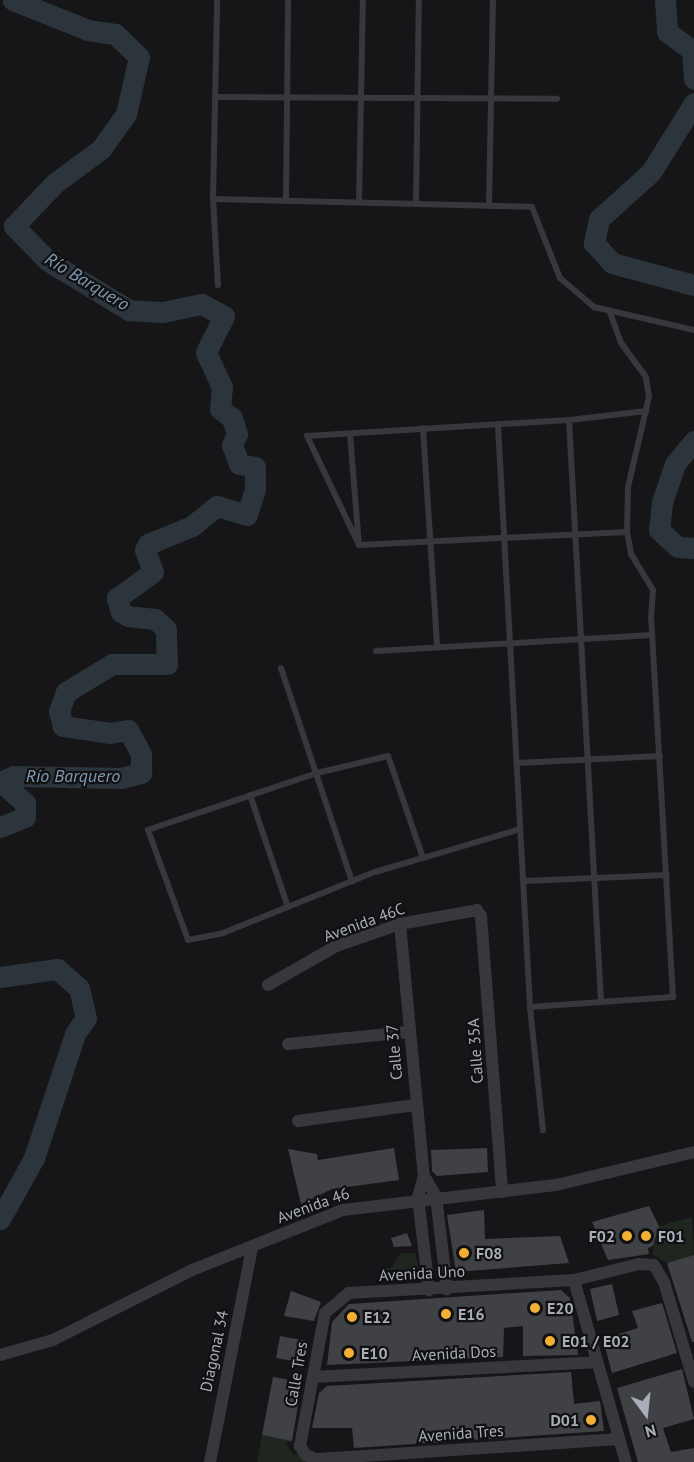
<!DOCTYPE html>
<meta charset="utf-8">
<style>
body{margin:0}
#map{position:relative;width:694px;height:1462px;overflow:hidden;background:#161618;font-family:"PT Sans",sans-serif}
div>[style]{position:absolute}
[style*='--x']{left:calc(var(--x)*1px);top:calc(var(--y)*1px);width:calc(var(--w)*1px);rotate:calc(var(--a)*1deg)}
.green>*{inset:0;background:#1e261f}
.river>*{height:21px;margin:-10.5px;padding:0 10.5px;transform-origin:10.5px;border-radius:10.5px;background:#2c353c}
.building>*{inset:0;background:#404145}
.service>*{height:6px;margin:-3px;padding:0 3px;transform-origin:3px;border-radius:3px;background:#37383d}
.minor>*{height:12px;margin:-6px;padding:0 6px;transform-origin:6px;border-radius:6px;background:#37383d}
.dots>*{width:16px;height:16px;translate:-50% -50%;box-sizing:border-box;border:3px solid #111113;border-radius:50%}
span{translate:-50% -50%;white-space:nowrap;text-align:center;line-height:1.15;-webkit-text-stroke:4.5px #111113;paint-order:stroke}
.street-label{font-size:16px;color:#a8adb8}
.poi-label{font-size:16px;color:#a8adb8;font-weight:700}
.right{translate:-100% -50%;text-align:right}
.left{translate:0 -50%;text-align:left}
.water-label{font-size:18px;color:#7f9bb3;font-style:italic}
.north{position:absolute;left:616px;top:1384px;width:60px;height:60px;-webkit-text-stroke:4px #111113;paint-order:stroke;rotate:165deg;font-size:16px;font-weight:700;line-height:24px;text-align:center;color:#a8adb8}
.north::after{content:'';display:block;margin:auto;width:21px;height:27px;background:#a8adb8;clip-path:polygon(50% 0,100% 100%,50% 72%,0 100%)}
</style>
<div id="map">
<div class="green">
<div style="clip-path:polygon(692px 1217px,694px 1255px,667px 1263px,652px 1254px,659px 1226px)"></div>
<div style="clip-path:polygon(401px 1253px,415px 1253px,419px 1268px,414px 1275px,381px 1278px,381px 1270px,392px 1267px)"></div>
<div style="clip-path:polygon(262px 1435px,292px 1440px,286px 1444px,293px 1455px,299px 1453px,306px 1462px,257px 1462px)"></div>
</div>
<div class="river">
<div style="--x:665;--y:0;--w:32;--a:86"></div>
<div style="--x:667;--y:32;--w:31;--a:36"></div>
<div style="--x:692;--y:50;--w:29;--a:86"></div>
<div style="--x:694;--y:103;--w:81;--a:121.9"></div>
<div style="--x:651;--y:172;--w:70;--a:137.9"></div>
<div style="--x:599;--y:219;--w:25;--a:102"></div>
<div style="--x:594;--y:243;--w:27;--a:48"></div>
<div style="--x:612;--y:263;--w:85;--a:15"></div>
<div style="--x:694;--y:441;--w:30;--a:130"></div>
<div style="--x:675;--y:464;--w:40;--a:108.9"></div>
<div style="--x:662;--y:502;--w:28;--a:96"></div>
<div style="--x:659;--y:530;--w:25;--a:42"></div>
<div style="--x:678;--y:547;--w:16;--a:4"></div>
<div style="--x:0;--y:827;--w:27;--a:-22"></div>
<div style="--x:25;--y:817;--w:14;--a:-90"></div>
<div style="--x:25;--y:803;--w:32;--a:-139"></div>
<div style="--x:1;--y:782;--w:14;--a:-25"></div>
<div style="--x:14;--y:776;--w:107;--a:1.1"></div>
<div style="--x:121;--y:778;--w:21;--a:-14"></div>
<div style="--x:141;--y:773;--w:19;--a:-90"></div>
<div style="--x:141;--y:754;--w:27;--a:-118"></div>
<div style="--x:128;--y:730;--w:18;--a:171"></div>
<div style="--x:110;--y:733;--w:48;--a:-171.5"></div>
<div style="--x:63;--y:726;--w:16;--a:-105"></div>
<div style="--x:59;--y:711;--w:20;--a:-70"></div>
<div style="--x:66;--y:692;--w:54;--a:-31.3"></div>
<div style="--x:112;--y:664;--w:55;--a:0"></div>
<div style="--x:167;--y:664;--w:35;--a:-92"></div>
<div style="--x:166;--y:629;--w:15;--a:-138"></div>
<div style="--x:155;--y:619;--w:27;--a:-174"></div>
<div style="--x:128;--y:616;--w:8;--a:-150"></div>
<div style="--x:121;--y:612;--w:15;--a:-106"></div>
<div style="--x:117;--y:598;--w:44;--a:-35.8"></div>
<div style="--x:153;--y:572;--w:23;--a:-110"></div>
<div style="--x:145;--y:550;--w:7;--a:-63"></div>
<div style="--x:148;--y:544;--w:48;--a:-22.2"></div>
<div style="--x:192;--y:526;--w:32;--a:-39"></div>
<div style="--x:217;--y:506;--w:31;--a:17"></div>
<div style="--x:247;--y:515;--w:27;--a:-73"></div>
<div style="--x:255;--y:489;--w:22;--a:-90"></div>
<div style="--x:255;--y:467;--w:16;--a:-169"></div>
<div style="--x:239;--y:464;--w:20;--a:-110"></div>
<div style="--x:232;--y:445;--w:12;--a:-66"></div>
<div style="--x:237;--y:434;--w:17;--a:-107"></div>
<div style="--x:232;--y:418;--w:15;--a:-143"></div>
<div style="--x:220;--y:409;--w:22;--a:-85"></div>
<div style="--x:222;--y:387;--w:38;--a:-115"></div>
<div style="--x:206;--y:352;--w:40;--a:-63.4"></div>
<div style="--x:224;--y:316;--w:26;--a:-152"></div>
<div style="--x:201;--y:304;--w:40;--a:168"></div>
<div style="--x:162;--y:312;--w:33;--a:-177"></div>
<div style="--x:129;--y:310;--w:95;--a:-148.8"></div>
<div style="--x:48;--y:261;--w:49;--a:-134.2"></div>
<div style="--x:14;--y:226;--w:59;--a:-46.4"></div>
<div style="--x:55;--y:183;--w:57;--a:-36.5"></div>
<div style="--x:101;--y:149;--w:43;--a:-54.5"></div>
<div style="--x:126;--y:114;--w:58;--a:-77.2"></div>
<div style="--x:139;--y:57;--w:33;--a:-136"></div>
<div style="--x:115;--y:34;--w:27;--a:-172"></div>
<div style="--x:88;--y:30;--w:81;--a:-158.2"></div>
<div style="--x:0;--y:977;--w:58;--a:-8"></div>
<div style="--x:57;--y:969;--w:29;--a:41"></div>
<div style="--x:79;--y:988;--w:31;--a:77"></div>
<div style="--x:86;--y:1018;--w:19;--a:125"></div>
<div style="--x:75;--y:1034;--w:131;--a:108.3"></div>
<div style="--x:34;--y:1158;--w:70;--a:119.1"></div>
</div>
<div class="building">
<div style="clip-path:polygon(394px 1148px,399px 1180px,332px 1189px,301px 1204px,288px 1149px,317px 1154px,318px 1160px)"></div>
<div style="clip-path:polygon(487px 1148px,488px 1172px,437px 1176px,432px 1171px,431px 1150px)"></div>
<div style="clip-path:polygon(649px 1206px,659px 1226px,653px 1246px,648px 1248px,649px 1254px,608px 1260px,592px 1222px)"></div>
<div style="clip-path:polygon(484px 1210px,485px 1239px,560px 1236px,569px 1263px,456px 1272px,447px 1215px)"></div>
<div style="clip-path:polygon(407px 1233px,412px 1246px,394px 1247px,391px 1238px)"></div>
<div style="clip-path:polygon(694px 1255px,694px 1342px,692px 1342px,667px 1263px)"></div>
<div style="clip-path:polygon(612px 1284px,619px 1315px,597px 1321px,590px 1289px)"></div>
<div style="clip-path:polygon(561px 1290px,570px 1298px,578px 1355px,523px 1356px,523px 1326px,504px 1328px,503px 1357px,327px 1365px,332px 1322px,349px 1304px)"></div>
<div style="clip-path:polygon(291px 1291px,321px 1302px,314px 1321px,284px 1316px)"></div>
<div style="clip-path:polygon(662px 1303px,677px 1353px,612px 1373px,603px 1339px,638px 1328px,632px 1311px)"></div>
<div style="clip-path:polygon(280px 1336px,307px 1341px,300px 1362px,276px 1358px)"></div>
<div style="clip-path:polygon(682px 1369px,694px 1419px,663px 1428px,671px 1452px,694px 1448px,694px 1462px,638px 1462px,617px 1388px)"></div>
<div style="clip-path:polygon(571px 1372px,574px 1404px,600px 1401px,604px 1431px,354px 1448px,352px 1428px,312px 1428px,319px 1393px,327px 1386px)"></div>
<div style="clip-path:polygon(273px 1377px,302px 1382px,292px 1441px,262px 1435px)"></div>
</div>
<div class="service">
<div style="--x:215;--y:97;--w:342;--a:0.3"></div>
<div style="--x:213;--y:199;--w:199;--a:-88.8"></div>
<div style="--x:286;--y:201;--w:201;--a:-89.4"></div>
<div style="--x:359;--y:202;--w:202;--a:-88.9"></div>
<div style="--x:416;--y:204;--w:204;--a:-89.2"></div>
<div style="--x:489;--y:206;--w:206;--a:-88.9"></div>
<div style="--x:218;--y:285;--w:86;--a:-93.3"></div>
<div style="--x:213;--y:199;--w:319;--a:1.4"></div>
<div style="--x:532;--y:207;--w:76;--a:68.5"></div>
<div style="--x:560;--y:278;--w:45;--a:40.5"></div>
<div style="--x:594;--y:307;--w:103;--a:13"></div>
<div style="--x:569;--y:420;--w:583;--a:86.85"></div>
<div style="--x:498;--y:425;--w:583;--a:86.85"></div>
<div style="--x:530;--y:1007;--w:124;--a:84"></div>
<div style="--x:423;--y:428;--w:219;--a:86.3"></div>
<div style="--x:350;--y:434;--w:111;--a:85.4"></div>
<div style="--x:359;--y:545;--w:121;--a:-115.5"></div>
<div style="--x:307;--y:436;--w:262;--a:-3.5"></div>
<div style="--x:569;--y:420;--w:78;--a:-6.7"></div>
<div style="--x:359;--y:545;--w:268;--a:-2.8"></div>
<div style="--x:376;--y:651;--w:276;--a:-3.3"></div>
<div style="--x:281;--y:668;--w:225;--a:71.6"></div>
<div style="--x:517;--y:763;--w:143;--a:-2.8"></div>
<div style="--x:250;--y:795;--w:118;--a:71.3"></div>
<div style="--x:423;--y:858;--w:108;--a:-108.9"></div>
<div style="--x:388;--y:756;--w:73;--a:166.5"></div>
<div style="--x:317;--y:773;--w:178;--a:161.4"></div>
<div style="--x:148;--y:830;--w:117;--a:70"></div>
<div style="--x:188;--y:940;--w:36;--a:-11"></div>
<div style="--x:223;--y:933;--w:164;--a:-21.9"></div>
<div style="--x:375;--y:872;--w:50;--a:-16.3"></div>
<div style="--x:423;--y:858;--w:101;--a:-16.6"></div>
<div style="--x:523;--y:881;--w:144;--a:-2.4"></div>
<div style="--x:530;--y:1007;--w:143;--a:-4"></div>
<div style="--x:673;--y:997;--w:379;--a:-93.3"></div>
<div style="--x:651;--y:619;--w:29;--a:-86"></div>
<div style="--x:653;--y:590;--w:42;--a:-121.4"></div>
<div style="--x:631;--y:554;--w:22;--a:-100"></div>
<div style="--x:627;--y:532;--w:45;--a:-88.7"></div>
<div style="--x:628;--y:487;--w:92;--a:-76.9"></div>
<div style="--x:649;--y:397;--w:20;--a:-99"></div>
<div style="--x:646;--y:377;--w:42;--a:-126.3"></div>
<div style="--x:621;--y:343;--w:35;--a:-110"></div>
</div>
<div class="minor">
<div style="--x:400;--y:924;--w:253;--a:84.6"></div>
<div style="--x:424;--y:1176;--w:22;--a:106"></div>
<div style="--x:418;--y:1197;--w:94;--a:83.3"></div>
<div style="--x:268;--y:985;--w:78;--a:-29.8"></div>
<div style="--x:336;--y:946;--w:68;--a:-19"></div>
<div style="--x:400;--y:924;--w:78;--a:-10.3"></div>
<div style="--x:477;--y:910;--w:7;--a:56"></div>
<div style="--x:481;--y:916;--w:277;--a:85.6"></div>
<div style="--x:288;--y:1044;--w:121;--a:-5.7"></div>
<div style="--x:298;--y:1121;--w:118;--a:-7.8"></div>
<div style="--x:424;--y:1176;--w:23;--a:59"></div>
<div style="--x:436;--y:1196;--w:94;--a:83.3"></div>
<div style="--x:574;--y:1280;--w:189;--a:74.1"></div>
<div style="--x:0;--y:1355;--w:55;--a:-15.8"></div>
<div style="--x:53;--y:1340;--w:156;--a:-26.7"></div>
<div style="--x:192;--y:1270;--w:162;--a:-21.7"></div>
<div style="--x:343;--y:1210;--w:214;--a:-6.7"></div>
<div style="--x:556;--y:1185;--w:142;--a:-13.4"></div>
<div style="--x:313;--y:1377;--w:284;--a:-3"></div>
<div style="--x:619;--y:1439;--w:304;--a:176.2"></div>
<div style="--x:316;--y:1459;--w:11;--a:-158"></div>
<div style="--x:306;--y:1455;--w:11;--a:-124"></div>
<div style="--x:300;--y:1446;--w:135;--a:-79.4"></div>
<div style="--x:325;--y:1313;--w:31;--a:-40"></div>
<div style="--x:349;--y:1293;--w:225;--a:-3.3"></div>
<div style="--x:574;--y:1280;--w:67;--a:-13.8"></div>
<div style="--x:639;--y:1264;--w:15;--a:4"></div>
<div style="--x:654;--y:1265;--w:20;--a:60"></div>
<div style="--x:664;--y:1282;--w:104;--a:73.3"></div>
<div style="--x:210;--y:1462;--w:219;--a:-78.9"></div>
</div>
<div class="dots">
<div style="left:627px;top:1236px;background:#f2b134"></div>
<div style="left:646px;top:1236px;background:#f2b134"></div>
<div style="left:464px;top:1253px;background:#f2b134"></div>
<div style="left:535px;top:1308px;background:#f2b134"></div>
<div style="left:446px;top:1314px;background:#f2b134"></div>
<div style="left:352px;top:1317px;background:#f2b134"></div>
<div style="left:550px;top:1341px;background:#f2b134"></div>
<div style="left:349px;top:1353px;background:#f2b134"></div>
<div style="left:591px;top:1420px;background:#f2b134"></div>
</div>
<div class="street-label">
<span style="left:364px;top:922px;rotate:-20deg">Avenida 46C</span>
<span style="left:475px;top:1051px;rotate:-94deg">Calle 35A</span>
<span style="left:394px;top:1052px;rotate:-95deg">Calle 37</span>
<span style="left:313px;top:1205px;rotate:-20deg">Avenida 46</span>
<span style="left:422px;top:1273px;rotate:-3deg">Avenida Uno</span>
<span style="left:214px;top:1351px;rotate:-78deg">Diagonal 34</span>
<span style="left:454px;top:1353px;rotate:-3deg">Avenida Dos</span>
<span style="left:296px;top:1374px;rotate:-80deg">Calle Tres</span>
<span style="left:461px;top:1433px;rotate:-4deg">Avenida Tres</span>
</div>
<div class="poi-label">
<span class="right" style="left:615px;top:1236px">F02</span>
<span class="left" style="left:658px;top:1236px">F01</span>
<span class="left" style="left:476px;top:1253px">F08</span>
<span class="left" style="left:547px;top:1308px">E20</span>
<span class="left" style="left:458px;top:1314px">E16</span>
<span class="left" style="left:364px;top:1317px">E12</span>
<span class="left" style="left:562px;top:1341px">E01 / E02</span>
<span class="left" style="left:361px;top:1353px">E10</span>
<span class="right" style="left:579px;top:1420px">D01</span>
</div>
<div class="water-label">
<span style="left:87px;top:282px;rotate:31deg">Río Barquero</span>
<span style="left:73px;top:776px">Río Barquero</span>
</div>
<div class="north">N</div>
</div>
